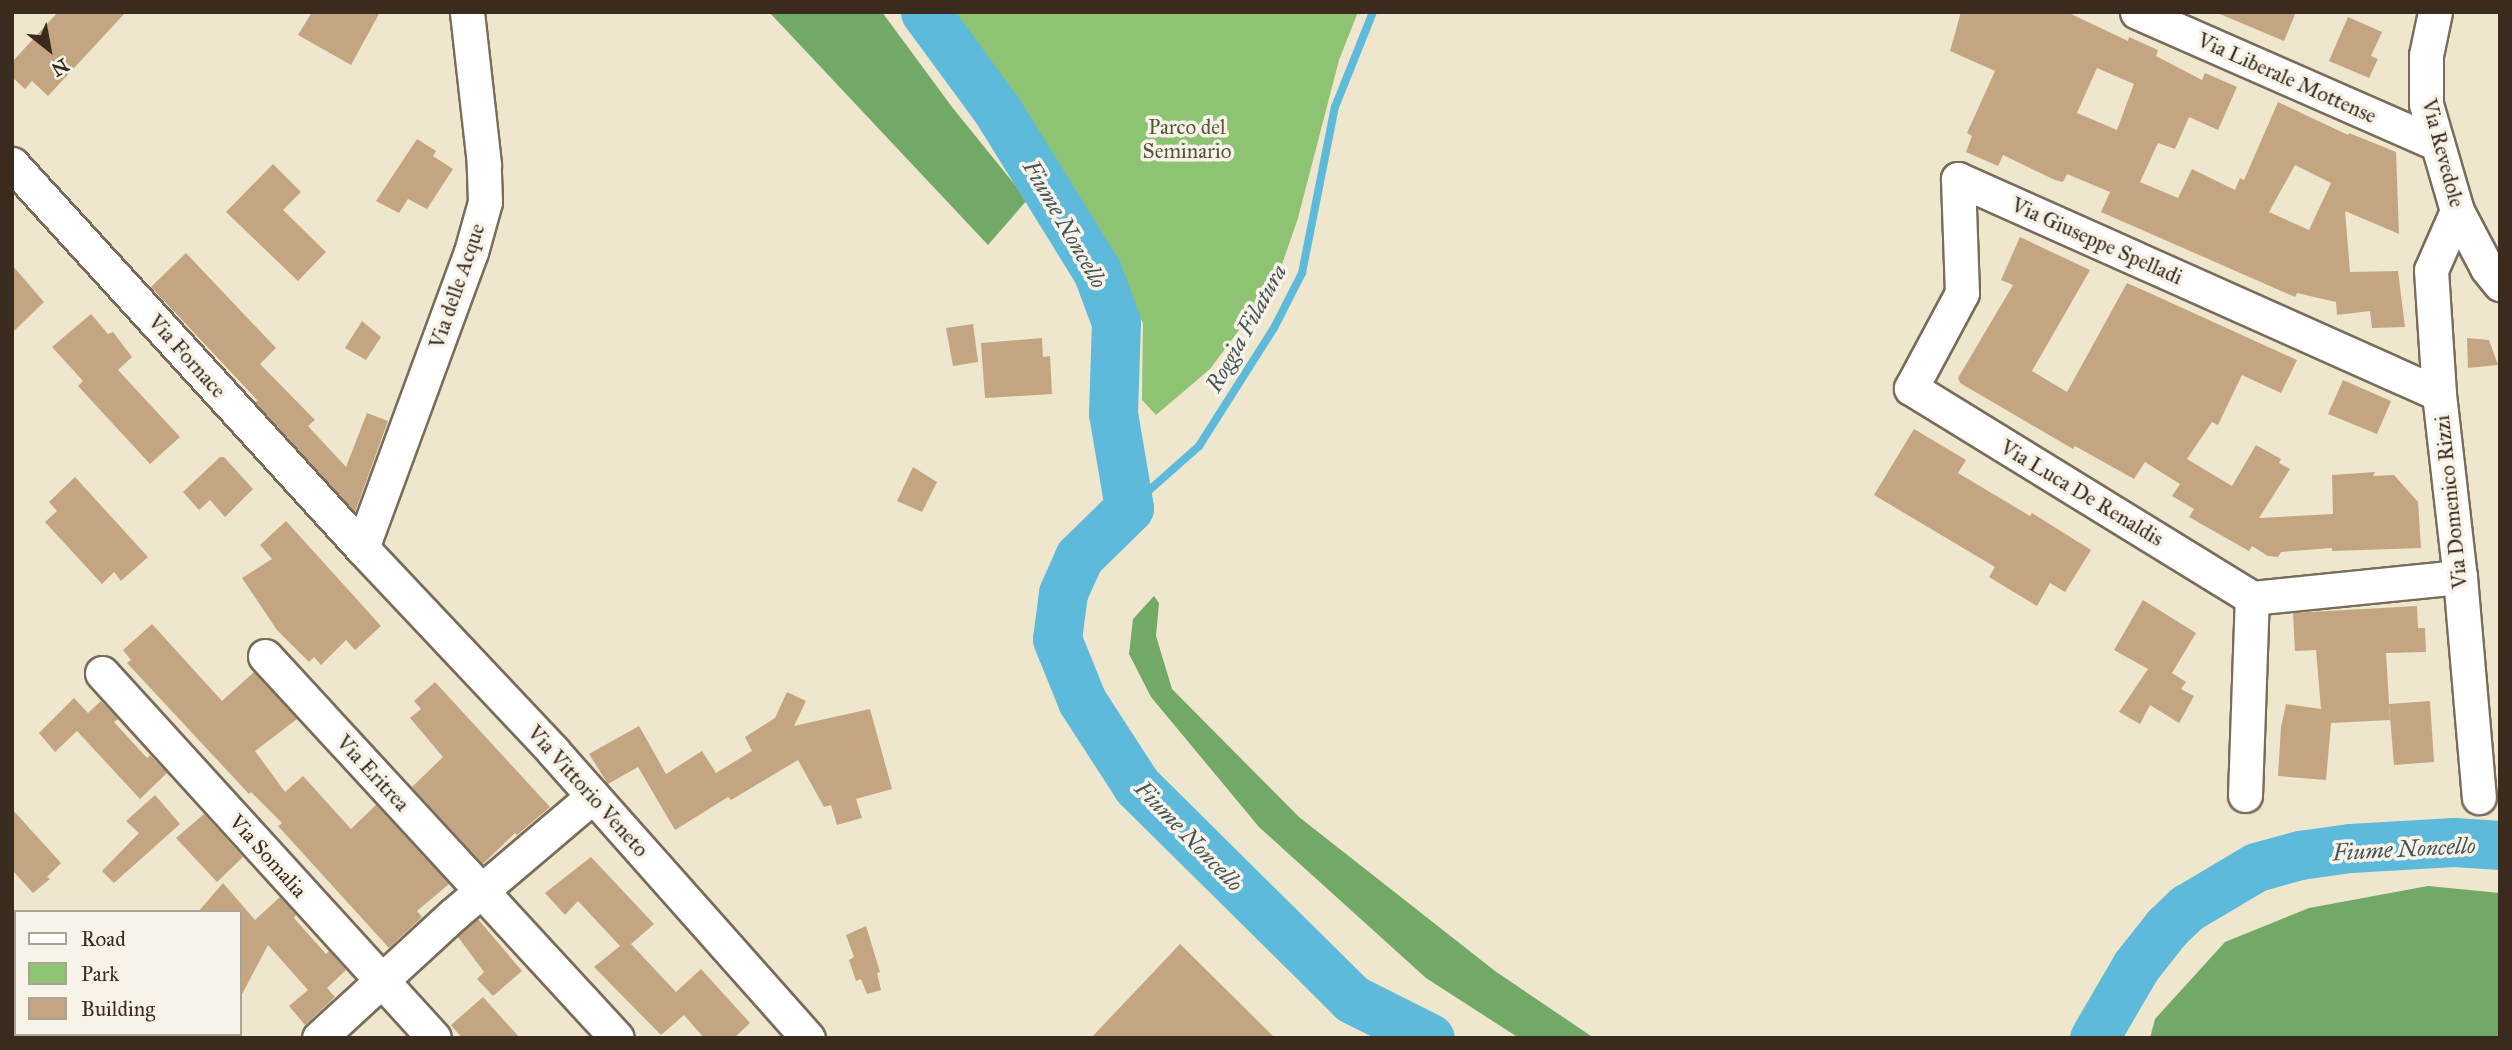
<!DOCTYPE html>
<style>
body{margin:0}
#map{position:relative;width:2512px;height:1050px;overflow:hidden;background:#eee7cd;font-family:"IM FELL Great Primer",serif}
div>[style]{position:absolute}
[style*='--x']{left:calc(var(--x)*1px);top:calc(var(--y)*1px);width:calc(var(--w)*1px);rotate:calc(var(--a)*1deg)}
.green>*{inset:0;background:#8ec374}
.forest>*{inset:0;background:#72a966}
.stream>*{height:8px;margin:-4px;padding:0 4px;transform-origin:4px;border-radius:4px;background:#5dbadb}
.river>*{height:49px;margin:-24.5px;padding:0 24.5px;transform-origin:24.5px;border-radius:24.5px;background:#5dbadb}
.building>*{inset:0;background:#c4a582}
.roads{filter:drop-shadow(2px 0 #7a6c5b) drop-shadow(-2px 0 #7a6c5b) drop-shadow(0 2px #7a6c5b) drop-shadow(0 -2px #7a6c5b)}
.minor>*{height:33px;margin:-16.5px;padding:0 16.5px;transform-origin:16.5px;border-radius:16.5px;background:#fff}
span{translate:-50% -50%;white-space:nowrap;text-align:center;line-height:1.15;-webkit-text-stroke:7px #f7f3e8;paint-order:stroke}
.street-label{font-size:21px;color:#3b2a1e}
.park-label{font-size:21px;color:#545838}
.water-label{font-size:23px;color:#455557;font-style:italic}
.frame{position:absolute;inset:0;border:14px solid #3b2a1e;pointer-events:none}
.legend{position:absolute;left:14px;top:910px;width:228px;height:126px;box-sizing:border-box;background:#f7f3e8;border:2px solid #aca397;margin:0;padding:9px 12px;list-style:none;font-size:21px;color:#3b2a1e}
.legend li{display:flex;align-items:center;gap:14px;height:35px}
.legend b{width:35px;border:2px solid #aca397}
.north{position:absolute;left:14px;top:14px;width:70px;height:70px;-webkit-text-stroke:5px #f7f3e8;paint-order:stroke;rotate:149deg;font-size:19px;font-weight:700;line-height:28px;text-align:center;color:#3b2a1e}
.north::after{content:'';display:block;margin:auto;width:24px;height:32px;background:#3b2a1e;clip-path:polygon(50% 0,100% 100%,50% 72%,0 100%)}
</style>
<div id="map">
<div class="green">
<div style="clip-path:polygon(946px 12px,1358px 12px,1339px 60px,1298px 218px,1277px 279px,1210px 369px,1156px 415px,1142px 400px,1143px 323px,1060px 168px)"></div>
</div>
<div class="forest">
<div style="clip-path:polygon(769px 12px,882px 12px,952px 107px,1027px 200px,988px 245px)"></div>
<div style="clip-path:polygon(1154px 596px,1159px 603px,1156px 636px,1172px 689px,1299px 817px,1495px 971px,1594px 1038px,1519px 1038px,1426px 978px,1259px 827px,1151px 697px,1129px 654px,1133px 619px)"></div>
<div style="clip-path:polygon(2428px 886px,2500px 893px,2500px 1038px,2150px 1038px,2155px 1019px,2225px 942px,2309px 908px)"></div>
</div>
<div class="stream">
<div style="--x:1129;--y:508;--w:94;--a:-41.5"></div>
<div style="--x:1199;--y:446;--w:140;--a:-57.6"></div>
<div style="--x:1274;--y:328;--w:62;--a:-63"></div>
<div style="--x:1302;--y:273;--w:169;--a:-78.8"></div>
<div style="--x:1335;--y:107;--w:102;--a:-68.2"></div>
</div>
<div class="river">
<div style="--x:925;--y:12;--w:122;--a:53.7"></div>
<div style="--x:997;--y:110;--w:190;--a:58.2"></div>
<div style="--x:1097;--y:271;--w:54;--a:69.6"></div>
<div style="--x:1116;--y:322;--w:91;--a:91.9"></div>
<div style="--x:1113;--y:413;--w:96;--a:80.4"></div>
<div style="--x:1129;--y:508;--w:70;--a:135.6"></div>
<div style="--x:1079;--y:557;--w:39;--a:114"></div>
<div style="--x:1063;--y:593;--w:46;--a:97.4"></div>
<div style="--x:1057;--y:639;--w:67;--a:68"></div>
<div style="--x:1082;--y:701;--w:101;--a:57.1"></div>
<div style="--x:1137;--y:786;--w:303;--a:44.7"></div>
<div style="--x:1352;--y:999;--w:87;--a:26.6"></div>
<div style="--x:2094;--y:1038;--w:83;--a:-59.7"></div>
<div style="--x:2136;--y:966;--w:50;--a:-51.5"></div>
<div style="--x:2167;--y:927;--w:28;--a:-44"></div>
<div style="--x:2187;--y:908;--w:80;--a:-30.7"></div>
<div style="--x:2256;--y:867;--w:46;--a:-15.3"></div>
<div style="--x:2300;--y:855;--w:50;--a:-8"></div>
<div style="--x:2350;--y:848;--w:104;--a:-3.3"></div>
<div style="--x:2454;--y:842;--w:46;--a:3.7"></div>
</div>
<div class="building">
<div style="clip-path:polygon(58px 12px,126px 12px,48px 96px,32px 81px,25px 89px,12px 77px,12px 62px)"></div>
<div style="clip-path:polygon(312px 12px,380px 12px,351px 65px,298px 35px)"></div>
<div style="clip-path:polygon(evenodd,1961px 12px,2067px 12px,2128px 41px,2129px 37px,2158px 50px,2156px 56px,2202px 80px,2205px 73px,2237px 87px,2218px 130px,2189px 117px,2175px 149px,2158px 143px,2140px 182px,2178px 198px,2192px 169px,2235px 190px,2240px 178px,2244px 180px,2278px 102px,2348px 135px,2349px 133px,2396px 152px,2399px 234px,2345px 211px,2350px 272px,2398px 271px,2405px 327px,2372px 328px,2370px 311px,2337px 315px,2336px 302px,2297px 293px,2295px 297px,2101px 212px,2110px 192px,2067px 174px,2063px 182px,2055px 180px,2003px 155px,1998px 166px,1966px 152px,1972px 136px,1967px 133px,1995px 71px,1950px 51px,1961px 12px,2097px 68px,2134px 84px,2117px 130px,2077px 113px,2097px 68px,1961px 12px,2295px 165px,2331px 183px,2309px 230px,2269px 212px,2295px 165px)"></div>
<div style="clip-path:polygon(2215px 12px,2296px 12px,2284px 41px)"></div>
<div style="clip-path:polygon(2348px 17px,2382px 32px,2371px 56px,2378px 59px,2369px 78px,2329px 61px)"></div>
<div style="clip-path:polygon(417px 139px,436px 151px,433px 156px,453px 169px,427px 209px,408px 199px,399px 213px,376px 201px)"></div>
<div style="clip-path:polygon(273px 164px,301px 192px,283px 210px,326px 252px,298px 281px,226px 212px)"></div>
<div style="clip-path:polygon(2020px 237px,2090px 270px,2032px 371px,2067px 392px,2127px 283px,2154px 295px,2297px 360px,2281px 393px,2242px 375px,2218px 425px,2212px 422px,2187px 459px,2232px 486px,2256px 445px,2281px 459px,2279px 463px,2290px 469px,2259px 518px,2333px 514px,2332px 475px,2375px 472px,2373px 476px,2394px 475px,2418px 502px,2421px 548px,2332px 551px,2332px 548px,2281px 552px,2278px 557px,2268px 556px,2252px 546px,2249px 551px,2189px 517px,2194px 509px,2172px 496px,2180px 484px,2145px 462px,2134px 479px,2075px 446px,2073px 449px,1960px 383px,1958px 378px,2013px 285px,2001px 280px)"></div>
<div style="clip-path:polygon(186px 253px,276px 348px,260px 364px,315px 420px,308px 426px,346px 467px,367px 413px,388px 421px,355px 512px,255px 402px,258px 401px,151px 287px)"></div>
<div style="clip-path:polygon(12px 265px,44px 302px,12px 333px)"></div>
<div style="clip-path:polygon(91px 314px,108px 334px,113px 332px,132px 357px,118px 370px,180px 437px,150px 464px,78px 386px,83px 381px,52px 347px)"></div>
<div style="clip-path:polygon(362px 321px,381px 337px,366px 360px,345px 348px)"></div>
<div style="clip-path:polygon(973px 324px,978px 362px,953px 366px,946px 328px)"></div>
<div style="clip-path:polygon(1042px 338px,1043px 357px,1050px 356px,1052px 394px,985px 398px,981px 343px)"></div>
<div style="clip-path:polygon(2467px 338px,2489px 340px,2498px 365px,2468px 368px)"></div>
<div style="clip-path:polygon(2343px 380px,2391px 401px,2377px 434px,2328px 414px)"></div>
<div style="clip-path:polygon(1914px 429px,1966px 460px,1958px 473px,2030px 516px,2032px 513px,2091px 550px,2065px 592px,2050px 583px,2037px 606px,1989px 577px,1995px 567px,1874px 495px)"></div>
<div style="clip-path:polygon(220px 457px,224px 457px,253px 489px,225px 517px,210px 500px,199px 510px,183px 492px)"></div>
<div style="clip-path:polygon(913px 467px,937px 482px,922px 512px,897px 501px)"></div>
<div style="clip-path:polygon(75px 477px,148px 557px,121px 581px,114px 572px,102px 584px,45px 522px,57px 511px,49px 502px)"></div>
<div style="clip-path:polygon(286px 521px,381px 626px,355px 650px,346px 640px,321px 665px,314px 657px,309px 662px,277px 630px,242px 578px,272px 559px,260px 545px)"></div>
<div style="clip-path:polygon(2143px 600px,2196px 633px,2172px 673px,2186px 682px,2181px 689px,2194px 696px,2179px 723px,2150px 705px,2140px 724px,2119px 712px,2148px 669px,2114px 650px)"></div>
<div style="clip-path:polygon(2417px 606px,2418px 628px,2425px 628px,2426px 652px,2386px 653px,2390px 720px,2331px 723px,2326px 780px,2278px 776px,2281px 727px,2286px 704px,2321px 709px,2316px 650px,2295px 651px,2293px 613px)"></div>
<div style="clip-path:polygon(152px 624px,222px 701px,254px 672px,297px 719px,255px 751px,285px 792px,303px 776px,351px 829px,376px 805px,449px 884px,417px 911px,422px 917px,389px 948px,278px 826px,282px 823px,251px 792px,249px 794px,127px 663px,131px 660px,123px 650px)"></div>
<div style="clip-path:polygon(435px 682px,550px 807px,517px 835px,515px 833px,483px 864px,412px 787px,443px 757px,410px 718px,421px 709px,414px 701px)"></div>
<div style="clip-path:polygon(787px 692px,806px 701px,794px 726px,870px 709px,892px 789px,856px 799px,862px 818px,837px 825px,831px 805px,824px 807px,798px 760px,731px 800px,728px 797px,675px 830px,638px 767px,608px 784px,589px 754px,639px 726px,666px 774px,702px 751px,716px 773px,752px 751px,745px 737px,775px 718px)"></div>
<div style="clip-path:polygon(74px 698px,88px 713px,101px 701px,118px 719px,114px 722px,147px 758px,150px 755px,167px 773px,140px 799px,77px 731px,55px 752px,39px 733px)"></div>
<div style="clip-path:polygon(2430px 701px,2434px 762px,2394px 765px,2389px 704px)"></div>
<div style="clip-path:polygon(155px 795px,180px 824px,114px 883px,102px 871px,139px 833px,126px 821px)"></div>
<div style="clip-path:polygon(12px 809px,61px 863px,47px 877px,50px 879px,33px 893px,12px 870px)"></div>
<div style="clip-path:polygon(204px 814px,243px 857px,217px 882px,176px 838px)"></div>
<div style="clip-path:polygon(591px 857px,654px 924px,631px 944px,676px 992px,701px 969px,750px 1023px,734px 1038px,704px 1038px,684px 1015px,661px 1035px,594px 967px,620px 946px,578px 901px,565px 915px,545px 893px)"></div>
<div style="clip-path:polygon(223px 883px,255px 920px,280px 897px,296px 915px,294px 918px,326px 954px,329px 951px,346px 970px,327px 988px,335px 997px,305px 1025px,289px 1006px,308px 990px,268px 945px,240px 998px,240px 912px,198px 912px)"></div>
<div style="clip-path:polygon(478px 919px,522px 971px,493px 996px,477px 979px,484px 972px,458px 937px)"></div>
<div style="clip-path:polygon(866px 926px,880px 972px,877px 973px,881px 990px,867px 994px,861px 979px,856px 981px,849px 960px,854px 957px,846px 935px)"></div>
<div style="clip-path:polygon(1180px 944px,1275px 1038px,1091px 1038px)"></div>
<div style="clip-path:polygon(483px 997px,520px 1038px,462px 1038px,451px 1025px)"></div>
</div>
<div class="roads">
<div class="minor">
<div style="--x:2137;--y:12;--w:328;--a:23.7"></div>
<div style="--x:2435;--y:12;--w:44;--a:101.8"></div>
<div style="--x:2426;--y:55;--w:49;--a:90"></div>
<div style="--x:2426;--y:104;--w:111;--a:73.8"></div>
<div style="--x:2457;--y:211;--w:64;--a:62.2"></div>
<div style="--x:2487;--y:268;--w:21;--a:51"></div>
<div style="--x:12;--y:164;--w:520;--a:47.65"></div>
<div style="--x:362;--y:548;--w:279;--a:46.7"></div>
<div style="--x:553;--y:751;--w:384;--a:48.4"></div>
<div style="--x:2457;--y:211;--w:64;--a:113.8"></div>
<div style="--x:2431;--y:270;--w:124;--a:86.3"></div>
<div style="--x:2439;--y:394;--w:184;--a:83.5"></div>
<div style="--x:2460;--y:577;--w:221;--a:85.1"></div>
<div style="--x:2439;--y:394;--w:527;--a:-155.92"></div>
<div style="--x:1958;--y:179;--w:114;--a:88"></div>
<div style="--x:1962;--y:293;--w:108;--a:118.2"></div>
<div style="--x:1911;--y:388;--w:400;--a:31.6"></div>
<div style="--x:2252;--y:598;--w:209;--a:-5.8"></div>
<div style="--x:362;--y:548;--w:315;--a:-69.8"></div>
<div style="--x:471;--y:252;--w:52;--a:-74.4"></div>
<div style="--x:485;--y:202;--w:38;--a:-92"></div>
<div style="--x:484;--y:164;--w:153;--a:-96.4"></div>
<div style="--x:265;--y:656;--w:519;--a:47.34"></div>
<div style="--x:102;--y:673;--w:493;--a:47.7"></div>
<div style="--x:2245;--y:795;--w:197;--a:-88"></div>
<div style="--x:123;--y:1034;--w:5;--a:53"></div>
<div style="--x:24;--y:1038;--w:6;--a:-45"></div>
<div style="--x:319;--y:1038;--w:183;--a:-42.6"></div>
<div style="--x:454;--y:914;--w:182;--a:-40.3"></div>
</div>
</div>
<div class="street-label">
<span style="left:2287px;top:78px;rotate:24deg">Via Liberale Mottense</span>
<span style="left:2443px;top:153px;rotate:75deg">Via Revedole</span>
<span style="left:2097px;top:241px;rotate:24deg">Via Giuseppe Spelladi</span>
<span style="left:457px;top:286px;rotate:-71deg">Via delle Acque</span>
<span style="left:187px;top:356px;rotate:48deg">Via Fornace</span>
<span style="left:2082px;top:493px;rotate:31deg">Via Luca De Renaldis</span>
<span style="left:2451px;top:502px;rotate:-96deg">Via Domenico Rizzi</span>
<span style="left:373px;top:773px;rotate:47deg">Via Eritrea</span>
<span style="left:588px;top:791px;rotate:48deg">Via Vittorio Veneto</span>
<span style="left:268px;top:856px;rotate:48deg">Via Somalia</span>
</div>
<div class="park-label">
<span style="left:1187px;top:139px">Parco del<br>Seminario</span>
</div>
<div class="water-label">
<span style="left:1065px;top:224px;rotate:60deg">Fiume Noncello</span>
<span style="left:1246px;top:328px;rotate:-61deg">Roggia Filatura</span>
<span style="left:1189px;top:836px;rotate:46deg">Fiume Noncello</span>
<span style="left:2404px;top:849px;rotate:-3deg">Fiume Noncello</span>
</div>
<div class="frame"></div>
<ul class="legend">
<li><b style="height:9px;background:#fff"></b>Road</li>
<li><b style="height:19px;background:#8ec374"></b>Park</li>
<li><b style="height:19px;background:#c4a582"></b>Building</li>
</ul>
<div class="north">N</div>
</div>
